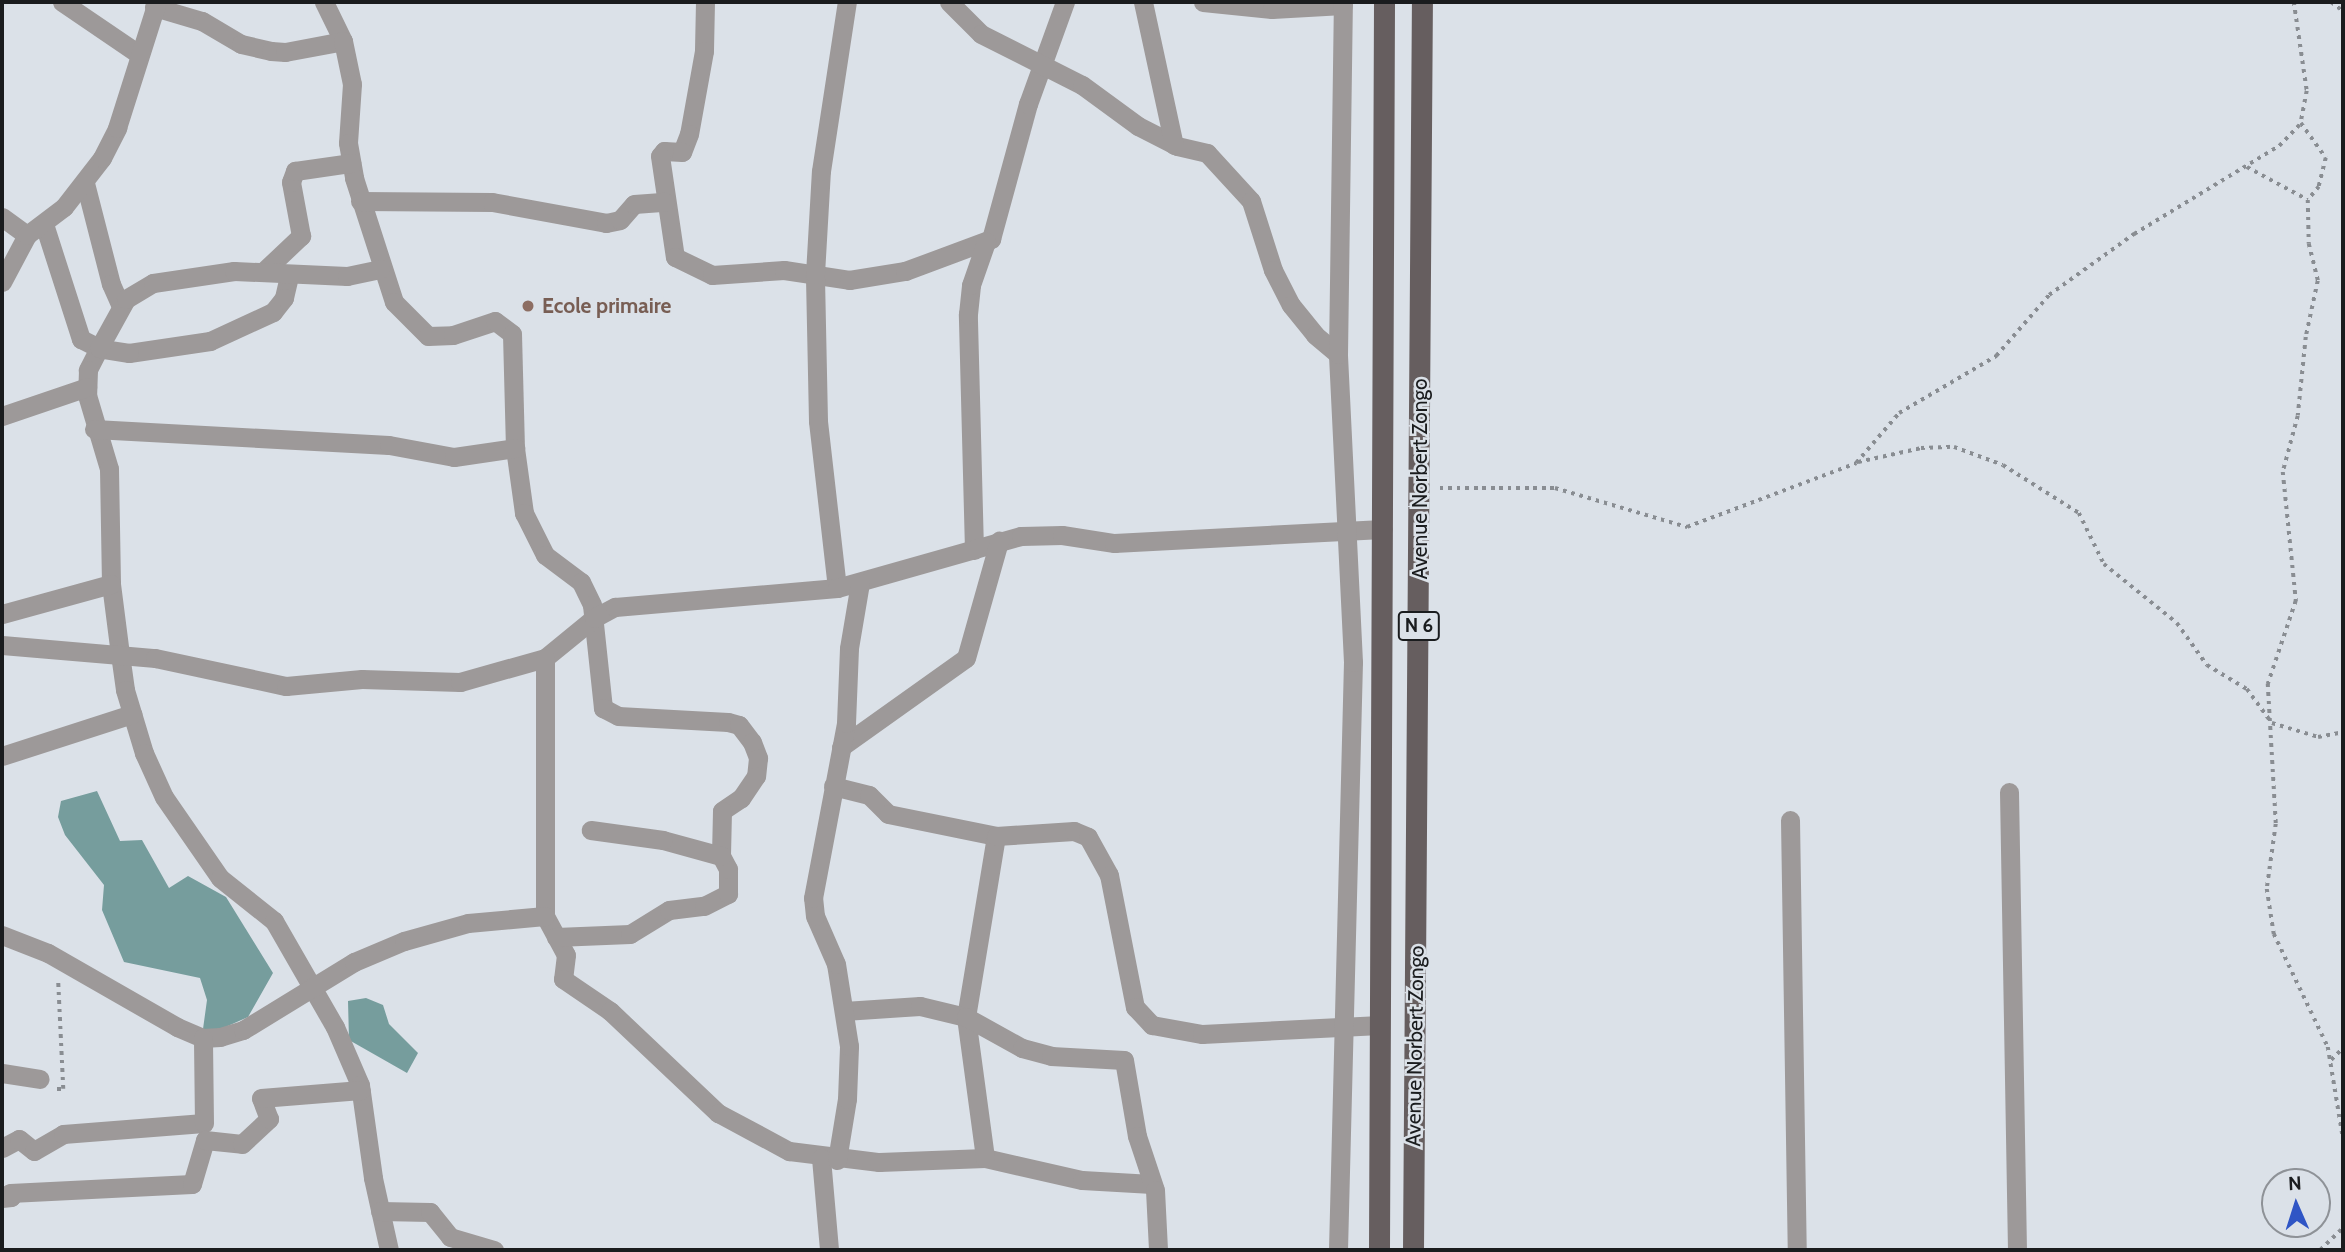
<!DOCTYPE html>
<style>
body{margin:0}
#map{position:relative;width:2345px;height:1252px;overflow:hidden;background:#dbe1e8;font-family:Cabin,sans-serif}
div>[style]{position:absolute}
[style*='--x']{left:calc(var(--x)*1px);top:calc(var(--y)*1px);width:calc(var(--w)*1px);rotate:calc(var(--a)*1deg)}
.water>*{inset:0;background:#769d9d}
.path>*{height:3.5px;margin-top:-1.75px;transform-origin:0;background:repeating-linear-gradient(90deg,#898d92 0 3.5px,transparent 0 8.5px)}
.street>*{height:19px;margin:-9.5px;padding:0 9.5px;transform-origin:9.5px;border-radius:9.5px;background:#9d9999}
.primary>*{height:21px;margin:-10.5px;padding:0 10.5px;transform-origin:10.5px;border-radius:10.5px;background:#665e5f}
.dots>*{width:19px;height:19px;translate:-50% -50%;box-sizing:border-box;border:4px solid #dbe1e8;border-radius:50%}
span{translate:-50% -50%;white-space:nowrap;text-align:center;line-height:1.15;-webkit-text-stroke:5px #dbe1e8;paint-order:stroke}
.shield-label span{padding:2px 5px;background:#dbe1e8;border:2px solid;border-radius:5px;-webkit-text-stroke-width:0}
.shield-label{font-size:19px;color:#1a1c1e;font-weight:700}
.education-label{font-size:21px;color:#785e54;font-weight:700}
.left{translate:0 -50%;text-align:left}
.street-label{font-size:21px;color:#1a1c1e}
.frame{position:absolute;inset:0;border:4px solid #1a1c1e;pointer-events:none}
.north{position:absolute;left:2261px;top:1168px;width:70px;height:70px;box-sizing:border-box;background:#dbe1e8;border:2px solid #8e9297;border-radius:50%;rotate:357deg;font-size:19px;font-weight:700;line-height:28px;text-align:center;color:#1a1c1e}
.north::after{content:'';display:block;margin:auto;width:24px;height:32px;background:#2f55c5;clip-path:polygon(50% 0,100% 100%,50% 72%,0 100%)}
</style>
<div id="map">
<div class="water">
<div style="clip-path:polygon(97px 791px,120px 841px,142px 840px,169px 888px,188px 876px,226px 897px,273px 973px,248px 1017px,212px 1033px,203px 1029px,207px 1000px,200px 978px,124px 962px,102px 910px,104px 885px,65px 835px,58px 817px,61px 801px)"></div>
<div style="clip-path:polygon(366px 998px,383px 1005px,389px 1024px,418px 1053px,407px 1073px,349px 1040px,348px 1001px)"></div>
</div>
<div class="path">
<div style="--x:2294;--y:2;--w:90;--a:81.7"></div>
<div style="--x:2307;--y:91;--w:33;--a:101"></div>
<div style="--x:2301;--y:123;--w:43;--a:54.5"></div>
<div style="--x:2326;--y:158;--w:30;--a:104"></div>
<div style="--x:2319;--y:187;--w:17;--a:130"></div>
<div style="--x:2308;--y:200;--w:44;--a:88.7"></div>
<div style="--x:2309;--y:244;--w:38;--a:76"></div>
<div style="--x:2318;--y:281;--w:57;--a:102.1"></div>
<div style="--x:2306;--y:337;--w:79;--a:95.8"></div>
<div style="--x:2298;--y:416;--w:58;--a:105"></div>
<div style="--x:2283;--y:472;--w:130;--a:84.2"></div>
<div style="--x:2296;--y:601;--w:88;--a:108.6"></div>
<div style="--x:2268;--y:684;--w:140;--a:86.7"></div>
<div style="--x:2276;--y:824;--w:66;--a:97.9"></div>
<div style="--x:2267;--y:889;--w:46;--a:81.2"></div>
<div style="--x:2274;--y:934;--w:125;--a:64.5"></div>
<div style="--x:2328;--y:1047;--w:92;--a:80.6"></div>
<div style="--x:2331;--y:2;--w:15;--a:37"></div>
<div style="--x:2247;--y:167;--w:69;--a:28.4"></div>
<div style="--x:1858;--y:462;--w:65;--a:-12.5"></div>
<div style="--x:1921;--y:448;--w:33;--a:-2"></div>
<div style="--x:1954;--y:447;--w:52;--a:20.2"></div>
<div style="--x:2003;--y:465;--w:90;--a:32.3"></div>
<div style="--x:2079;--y:513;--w:57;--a:63.9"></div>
<div style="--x:2104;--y:564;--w:94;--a:38.9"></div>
<div style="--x:2177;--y:623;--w:52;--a:54.5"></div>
<div style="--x:2207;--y:665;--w:47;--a:31"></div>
<div style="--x:2247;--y:689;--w:42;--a:53.7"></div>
<div style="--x:2272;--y:723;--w:48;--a:16.9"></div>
<div style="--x:2318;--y:737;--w:25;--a:-11"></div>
<div style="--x:1440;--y:488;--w:115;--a:0"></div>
<div style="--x:1555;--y:488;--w:138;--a:16.5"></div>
<div style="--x:1687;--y:527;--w:181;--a:-20.7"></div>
<div style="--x:1856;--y:463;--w:66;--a:-49.3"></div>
<div style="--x:1899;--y:413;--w:113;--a:-30.4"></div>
<div style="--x:1996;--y:356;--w:81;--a:-49"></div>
<div style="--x:2049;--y:295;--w:105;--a:-35.7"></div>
<div style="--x:2134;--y:234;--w:170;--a:-31.3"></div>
<div style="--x:2279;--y:146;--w:32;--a:-46"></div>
<div style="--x:2331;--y:1060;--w:17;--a:-45"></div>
<div style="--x:57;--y:1089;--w:6;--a:0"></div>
<div style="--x:63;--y:1089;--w:108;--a:-92.7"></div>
<div style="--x:2320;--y:1250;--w:32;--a:-44"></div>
</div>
<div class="street">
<div style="--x:62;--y:2;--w:91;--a:34.2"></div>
<div style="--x:324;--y:2;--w:43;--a:64"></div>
<div style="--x:705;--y:2;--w:49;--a:91.2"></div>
<div style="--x:704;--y:51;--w:84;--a:100.2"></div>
<div style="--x:689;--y:134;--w:19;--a:111"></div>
<div style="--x:682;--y:152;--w:18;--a:-177"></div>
<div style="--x:664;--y:151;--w:6;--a:129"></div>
<div style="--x:660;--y:156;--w:102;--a:81.6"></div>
<div style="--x:675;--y:257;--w:41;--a:25.9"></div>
<div style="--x:712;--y:275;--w:72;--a:-4"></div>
<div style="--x:784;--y:270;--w:66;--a:8.7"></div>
<div style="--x:849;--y:280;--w:57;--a:-9.1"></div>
<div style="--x:905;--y:271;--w:92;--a:-20.4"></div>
<div style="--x:991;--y:239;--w:140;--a:-74.7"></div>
<div style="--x:1028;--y:104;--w:109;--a:-70.1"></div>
<div style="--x:949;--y:2;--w:45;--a:45"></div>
<div style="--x:981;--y:34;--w:113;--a:26.8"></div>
<div style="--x:1082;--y:85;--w:69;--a:36.2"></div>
<div style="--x:1138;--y:126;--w:44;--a:27.1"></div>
<div style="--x:1177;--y:146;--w:31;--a:13"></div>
<div style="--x:1207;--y:153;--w:65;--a:47.5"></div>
<div style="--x:1251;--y:201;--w:72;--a:72.3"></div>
<div style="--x:1273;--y:270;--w:39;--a:63"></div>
<div style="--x:1291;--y:305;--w:38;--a:51"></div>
<div style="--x:1315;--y:335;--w:30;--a:40"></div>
<div style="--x:1143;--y:2;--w:146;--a:77.8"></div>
<div style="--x:1203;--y:2;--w:69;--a:5.8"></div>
<div style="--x:1272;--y:9;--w:71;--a:-3.2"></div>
<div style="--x:154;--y:7;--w:50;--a:16.3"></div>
<div style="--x:202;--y:21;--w:45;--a:30.5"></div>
<div style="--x:241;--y:44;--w:31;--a:13"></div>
<div style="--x:271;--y:51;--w:14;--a:4"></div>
<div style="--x:285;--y:52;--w:59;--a:-10.7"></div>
<div style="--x:343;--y:41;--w:44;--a:78.2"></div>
<div style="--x:352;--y:84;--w:59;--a:93.9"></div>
<div style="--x:348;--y:143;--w:36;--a:80"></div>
<div style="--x:354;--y:178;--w:130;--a:72.1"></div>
<div style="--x:394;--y:302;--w:48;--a:45"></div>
<div style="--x:428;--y:336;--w:25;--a:-2"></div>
<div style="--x:453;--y:335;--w:44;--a:-18.4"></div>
<div style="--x:495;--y:321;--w:21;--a:37"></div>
<div style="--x:512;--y:334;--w:114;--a:88.5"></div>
<div style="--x:515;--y:448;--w:66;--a:82.1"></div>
<div style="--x:524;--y:513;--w:47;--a:63.4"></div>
<div style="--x:545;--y:555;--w:45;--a:36.9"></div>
<div style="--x:581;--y:582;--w:25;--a:64"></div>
<div style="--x:592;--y:605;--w:104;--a:83.9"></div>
<div style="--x:603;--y:708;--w:17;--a:28"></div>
<div style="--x:618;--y:716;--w:110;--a:3.1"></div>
<div style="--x:728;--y:722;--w:11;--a:15"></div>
<div style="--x:739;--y:725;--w:21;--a:53"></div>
<div style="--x:752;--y:742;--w:17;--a:69"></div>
<div style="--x:758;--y:758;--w:18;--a:96"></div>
<div style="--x:756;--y:776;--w:27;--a:124"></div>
<div style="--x:741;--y:798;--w:23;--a:146"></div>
<div style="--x:722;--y:811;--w:45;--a:91.3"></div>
<div style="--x:85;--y:183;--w:104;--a:75.6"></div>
<div style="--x:111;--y:284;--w:24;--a:66"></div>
<div style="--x:360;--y:201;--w:132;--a:0.4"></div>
<div style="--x:492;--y:202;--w:116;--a:10.4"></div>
<div style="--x:606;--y:223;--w:14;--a:-12"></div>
<div style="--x:620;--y:220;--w:21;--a:-49"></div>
<div style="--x:634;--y:204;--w:31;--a:-4"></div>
<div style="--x:2;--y:217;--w:31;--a:36"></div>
<div style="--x:44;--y:224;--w:121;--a:72.2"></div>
<div style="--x:81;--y:339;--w:20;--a:27"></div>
<div style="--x:99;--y:348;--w:25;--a:117"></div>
<div style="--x:88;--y:370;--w:25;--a:92"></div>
<div style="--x:87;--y:395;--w:77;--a:73.4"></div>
<div style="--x:109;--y:469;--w:115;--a:89"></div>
<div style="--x:111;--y:584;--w:71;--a:82.7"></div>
<div style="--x:120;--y:654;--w:36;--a:82"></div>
<div style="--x:125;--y:690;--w:66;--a:73.2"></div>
<div style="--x:144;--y:753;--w:48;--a:65.6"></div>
<div style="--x:164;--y:797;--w:98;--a:55.3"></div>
<div style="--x:220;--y:878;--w:69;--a:38.5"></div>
<div style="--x:274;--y:921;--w:122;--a:60.1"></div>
<div style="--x:335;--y:1027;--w:63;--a:66.7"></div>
<div style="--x:360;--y:1085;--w:94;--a:82"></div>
<div style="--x:373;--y:1178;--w:74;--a:77.5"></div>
<div style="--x:265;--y:270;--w:50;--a:-43.4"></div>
<div style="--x:301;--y:236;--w:55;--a:-100.5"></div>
<div style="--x:291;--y:182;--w:12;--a:-70"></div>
<div style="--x:295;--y:171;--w:57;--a:-8.1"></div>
<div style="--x:289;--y:276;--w:23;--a:103"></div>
<div style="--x:284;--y:298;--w:18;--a:128"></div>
<div style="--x:273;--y:312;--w:69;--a:155.3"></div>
<div style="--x:210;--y:341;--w:82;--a:171.6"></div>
<div style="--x:129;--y:353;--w:30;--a:-171"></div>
<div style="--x:99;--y:348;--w:56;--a:-61.1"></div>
<div style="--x:126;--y:299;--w:31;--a:-31"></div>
<div style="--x:153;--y:283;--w:82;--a:-8.4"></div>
<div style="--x:234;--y:271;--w:113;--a:2.5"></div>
<div style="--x:347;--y:276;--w:34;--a:-12"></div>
<div style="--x:2;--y:282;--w:53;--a:-62"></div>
<div style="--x:27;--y:235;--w:46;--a:-37.1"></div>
<div style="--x:64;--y:207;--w:62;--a:-52.2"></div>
<div style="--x:102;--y:158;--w:34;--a:-63"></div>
<div style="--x:117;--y:128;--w:132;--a:-72.4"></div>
<div style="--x:2;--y:416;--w:90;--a:-18.8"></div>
<div style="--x:94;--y:429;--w:295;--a:3.1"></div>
<div style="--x:389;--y:445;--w:66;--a:10.5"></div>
<div style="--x:454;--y:457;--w:62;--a:-8.4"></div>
<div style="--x:974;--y:550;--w:236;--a:-91.5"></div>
<div style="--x:968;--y:314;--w:29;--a:-84"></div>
<div style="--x:971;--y:285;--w:46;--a:-70.8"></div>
<div style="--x:837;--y:588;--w:168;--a:-96.5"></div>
<div style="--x:818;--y:421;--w:147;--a:-91.2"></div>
<div style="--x:815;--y:274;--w:103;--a:-86.7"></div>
<div style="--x:821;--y:171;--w:171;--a:-81.3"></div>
<div style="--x:2;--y:614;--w:113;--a:-15.4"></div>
<div style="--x:2;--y:645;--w:154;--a:4.9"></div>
<div style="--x:155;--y:658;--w:134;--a:12.1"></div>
<div style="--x:286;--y:686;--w:76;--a:-5.3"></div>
<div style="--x:362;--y:679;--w:98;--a:1.8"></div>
<div style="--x:460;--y:682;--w:88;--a:-15.8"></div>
<div style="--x:545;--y:658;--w:63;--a:-39.2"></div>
<div style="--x:594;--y:618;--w:24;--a:-28"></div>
<div style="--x:615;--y:607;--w:223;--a:-4.9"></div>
<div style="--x:837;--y:588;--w:191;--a:-15.8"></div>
<div style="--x:1021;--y:536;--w:41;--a:-1.4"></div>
<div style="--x:1062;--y:535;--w:53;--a:8.7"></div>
<div style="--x:1114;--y:543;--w:269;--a:-3"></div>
<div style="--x:545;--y:658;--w:258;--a:90"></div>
<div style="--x:545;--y:916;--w:44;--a:61.7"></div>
<div style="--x:566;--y:955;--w:24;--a:97"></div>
<div style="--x:563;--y:979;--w:57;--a:34.2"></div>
<div style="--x:610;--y:1011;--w:149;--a:43.4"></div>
<div style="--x:718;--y:1113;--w:81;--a:28.2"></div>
<div style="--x:789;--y:1151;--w:91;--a:7"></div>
<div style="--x:879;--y:1162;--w:106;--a:-2.2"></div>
<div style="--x:985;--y:1158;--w:99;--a:12.8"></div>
<div style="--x:1082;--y:1180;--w:70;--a:3.3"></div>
<div style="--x:841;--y:747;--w:153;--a:-35.5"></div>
<div style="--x:966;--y:658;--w:122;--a:-74.2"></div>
<div style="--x:2;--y:756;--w:137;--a:-17.9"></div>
<div style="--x:833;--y:786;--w:37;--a:14"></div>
<div style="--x:869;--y:795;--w:27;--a:45"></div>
<div style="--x:888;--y:814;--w:110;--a:11.5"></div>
<div style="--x:996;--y:836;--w:183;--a:99.4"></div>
<div style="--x:966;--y:1017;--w:142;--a:82.3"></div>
<div style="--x:2009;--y:792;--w:458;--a:89"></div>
<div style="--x:1790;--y:820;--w:430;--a:89.1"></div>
<div style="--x:996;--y:836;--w:78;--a:-3.7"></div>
<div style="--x:1074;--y:831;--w:15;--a:23"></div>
<div style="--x:1088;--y:837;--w:43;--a:61.1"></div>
<div style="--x:1109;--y:875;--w:135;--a:78.9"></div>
<div style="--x:1135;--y:1007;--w:25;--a:47"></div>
<div style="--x:1152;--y:1025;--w:51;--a:10.2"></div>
<div style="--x:1202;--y:1034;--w:178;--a:-2.9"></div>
<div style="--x:2;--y:935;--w:49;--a:21.4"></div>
<div style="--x:48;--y:953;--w:149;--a:29.8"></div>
<div style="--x:177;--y:1027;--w:28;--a:23"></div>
<div style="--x:203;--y:1038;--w:17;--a:-3"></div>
<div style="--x:220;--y:1037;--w:24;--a:-17"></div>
<div style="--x:243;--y:1030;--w:130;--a:-31.5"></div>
<div style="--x:354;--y:962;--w:54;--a:-22.8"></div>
<div style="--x:404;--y:941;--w:66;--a:-15.7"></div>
<div style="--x:468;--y:923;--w:77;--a:-5.2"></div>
<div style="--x:556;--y:937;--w:74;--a:-2.3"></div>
<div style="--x:630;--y:934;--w:46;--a:-31.6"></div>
<div style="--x:669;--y:910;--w:35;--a:-7"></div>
<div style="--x:704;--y:906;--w:27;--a:-27"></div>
<div style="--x:728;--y:894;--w:25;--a:-90"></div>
<div style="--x:728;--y:869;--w:15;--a:-118"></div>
<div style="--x:721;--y:856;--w:60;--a:-164.6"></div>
<div style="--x:663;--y:840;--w:73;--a:-172.1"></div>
<div style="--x:844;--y:1011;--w:76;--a:-3.8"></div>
<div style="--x:920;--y:1006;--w:47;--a:13.4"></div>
<div style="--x:966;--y:1017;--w:64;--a:29"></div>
<div style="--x:1022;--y:1048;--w:30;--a:15"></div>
<div style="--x:1051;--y:1056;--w:73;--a:3.1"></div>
<div style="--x:1124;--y:1060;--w:77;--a:80.3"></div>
<div style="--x:1137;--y:1136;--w:57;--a:71.6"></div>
<div style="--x:1155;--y:1190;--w:60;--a:87.1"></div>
<div style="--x:2;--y:1073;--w:38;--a:9"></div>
<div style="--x:2;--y:1148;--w:19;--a:-28"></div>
<div style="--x:19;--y:1139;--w:19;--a:39"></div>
<div style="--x:34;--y:1151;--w:34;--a:-30"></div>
<div style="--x:63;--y:1134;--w:141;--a:-4.5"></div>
<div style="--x:204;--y:1123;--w:85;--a:-90.7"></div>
<div style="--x:821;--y:1158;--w:92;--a:85"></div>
<div style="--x:837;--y:1160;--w:62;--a:-80.7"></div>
<div style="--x:847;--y:1099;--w:53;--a:-87.8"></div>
<div style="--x:849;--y:1046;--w:83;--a:-99"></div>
<div style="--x:836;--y:964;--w:52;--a:-113.6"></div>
<div style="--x:815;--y:916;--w:18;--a:-96"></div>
<div style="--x:813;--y:898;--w:178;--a:-79.3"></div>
<div style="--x:846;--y:723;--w:75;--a:-87.7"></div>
<div style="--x:849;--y:648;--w:66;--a:-80.4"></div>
<div style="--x:2;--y:1198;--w:9;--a:-6"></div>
<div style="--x:11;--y:1197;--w:4;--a:-104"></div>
<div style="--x:10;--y:1193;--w:182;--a:-2.8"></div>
<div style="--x:192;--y:1184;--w:46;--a:-73.5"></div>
<div style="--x:205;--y:1140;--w:37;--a:6"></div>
<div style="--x:242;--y:1144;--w:37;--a:-43"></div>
<div style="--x:269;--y:1119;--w:22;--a:-111"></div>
<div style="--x:261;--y:1098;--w:100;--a:-4.6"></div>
<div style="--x:380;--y:1211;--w:50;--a:1.1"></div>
<div style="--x:430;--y:1212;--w:32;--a:51"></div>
<div style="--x:450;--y:1237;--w:46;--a:16.5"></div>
<div style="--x:1338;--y:1250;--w:588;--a:-88.54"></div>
<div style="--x:1353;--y:662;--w:308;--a:-92.8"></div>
<div style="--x:1338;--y:354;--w:352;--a:-89.2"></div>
</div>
<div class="primary">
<div style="--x:1379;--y:1250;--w:1248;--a:-89.77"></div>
<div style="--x:1413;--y:1250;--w:1248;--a:-89.59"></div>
</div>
<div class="dots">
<div style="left:528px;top:306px;background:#8d6e63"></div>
</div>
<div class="shield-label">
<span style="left:1419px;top:626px">N 6</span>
</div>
<div class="education-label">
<span class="left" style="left:542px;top:306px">Ecole primaire</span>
</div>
<div class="street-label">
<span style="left:1420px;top:479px;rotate:-90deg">Avenue Norbert Zongo</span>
<span style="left:1415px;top:1046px;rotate:-89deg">Avenue Norbert Zongo</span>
</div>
<div class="frame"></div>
<div class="north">N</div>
</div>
